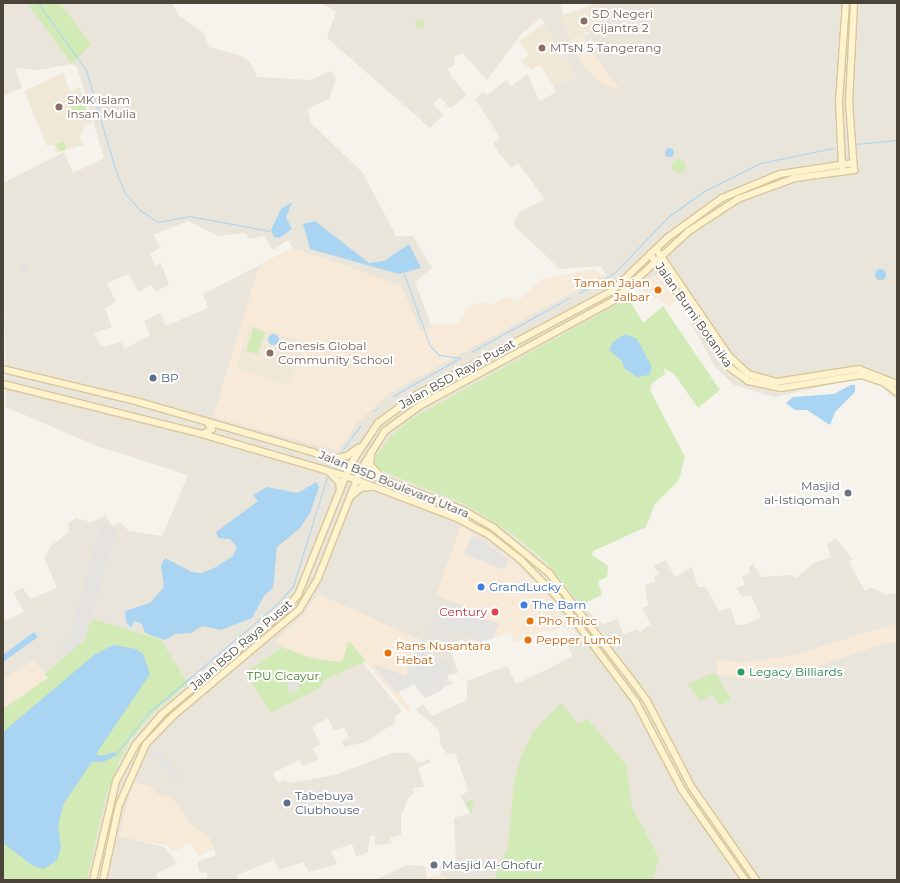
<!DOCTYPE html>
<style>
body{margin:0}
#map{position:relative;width:900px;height:883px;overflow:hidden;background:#f6f3ec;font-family:Montserrat,sans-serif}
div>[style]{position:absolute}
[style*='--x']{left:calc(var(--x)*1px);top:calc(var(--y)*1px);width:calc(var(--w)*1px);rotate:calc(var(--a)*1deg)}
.residential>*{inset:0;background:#eae5da}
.commercial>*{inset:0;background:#f7ead8}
.education>*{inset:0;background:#efe8d6}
.green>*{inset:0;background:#d2eab5}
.round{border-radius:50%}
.parking>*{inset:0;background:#e5e3e0}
.water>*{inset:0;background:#a9d4f2}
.stream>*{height:1px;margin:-0.5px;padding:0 0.5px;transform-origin:0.5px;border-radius:0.5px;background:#a9d4f2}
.roads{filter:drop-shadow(1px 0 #d6c79b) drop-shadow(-1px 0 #d6c79b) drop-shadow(0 1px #d6c79b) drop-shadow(0 -1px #d6c79b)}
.secondary>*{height:6px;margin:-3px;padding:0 3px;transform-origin:3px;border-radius:3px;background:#fff3cd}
.dots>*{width:11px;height:11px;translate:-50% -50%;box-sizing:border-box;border:2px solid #fff;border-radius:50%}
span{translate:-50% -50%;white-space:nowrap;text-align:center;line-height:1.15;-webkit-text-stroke:4px #fff;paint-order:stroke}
.education-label{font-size:12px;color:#785e54}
.left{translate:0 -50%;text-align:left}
.food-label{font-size:12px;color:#c56008}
.right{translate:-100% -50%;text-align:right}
.street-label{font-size:12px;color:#4b4439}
.service-label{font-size:12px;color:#4e5e75}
.worship-label{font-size:12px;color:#5b616d}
.shop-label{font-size:12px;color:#366cbe}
.health-label{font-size:12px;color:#be3a42}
.leisure-label{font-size:12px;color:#27864d}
.park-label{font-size:12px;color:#4a7f2a}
.frame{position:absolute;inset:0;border:4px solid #4b4439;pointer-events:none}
</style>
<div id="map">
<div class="residential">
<div style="clip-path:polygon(evenodd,3px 3px,172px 3px,179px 16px,204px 33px,209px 47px,242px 56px,250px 62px,257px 77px,310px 80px,331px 71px,336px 79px,329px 99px,308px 109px,311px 123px,363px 173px,396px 236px,413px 236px,432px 268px,415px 282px,431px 325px,455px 325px,463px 317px,466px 308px,482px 302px,492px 305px,507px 297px,516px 303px,543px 279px,593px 269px,608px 278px,601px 266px,560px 269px,514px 226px,514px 220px,521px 211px,545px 199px,518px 163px,511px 168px,499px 153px,493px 143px,500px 137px,475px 99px,483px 92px,487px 95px,507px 80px,511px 86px,528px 74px,539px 101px,555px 93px,554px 87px,576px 76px,541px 18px,522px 33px,487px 80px,462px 53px,454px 58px,455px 65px,448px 68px,451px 76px,467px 95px,450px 109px,440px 97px,433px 104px,443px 115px,430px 128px,327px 38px,336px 12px,322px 3px,560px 3px,568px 35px,581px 35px,589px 34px,601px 11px,597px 3px,897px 3px,897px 401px,877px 382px,856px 379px,774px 397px,734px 385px,715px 367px,678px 299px,637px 287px,625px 300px,553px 343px,411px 419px,379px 470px,466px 505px,511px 533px,545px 561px,581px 605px,603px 624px,618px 619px,623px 634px,638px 629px,640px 632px,651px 624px,642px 608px,648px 606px,645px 585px,655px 581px,654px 576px,659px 574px,654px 566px,666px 560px,675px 577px,692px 567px,698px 587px,706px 587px,719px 611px,731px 608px,736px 625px,748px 624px,761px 617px,751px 595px,742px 597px,736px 588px,745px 585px,742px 577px,749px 573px,749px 567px,753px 564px,762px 577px,790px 575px,796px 578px,815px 562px,831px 558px,827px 544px,836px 538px,853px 559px,849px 562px,865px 591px,871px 587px,886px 595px,897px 593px,897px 880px,375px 880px,407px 865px,425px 866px,427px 878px,437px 877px,441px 874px,440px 866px,456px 863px,454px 818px,470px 813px,461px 796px,468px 791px,455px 753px,447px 754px,440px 744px,439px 730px,416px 710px,423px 704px,432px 716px,467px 700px,467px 681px,507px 666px,516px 684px,554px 666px,572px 656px,568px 645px,572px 643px,570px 637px,578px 634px,573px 629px,569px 632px,565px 626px,553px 631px,541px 630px,546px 643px,538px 647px,535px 641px,527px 644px,524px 638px,515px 642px,510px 631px,469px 647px,463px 640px,457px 641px,458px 644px,450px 649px,458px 673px,448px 675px,449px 682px,454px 682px,425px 698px,414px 684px,398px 692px,410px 708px,407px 711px,365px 661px,363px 663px,402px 711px,394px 717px,396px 722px,365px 742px,344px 747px,342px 741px,349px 738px,344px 727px,334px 731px,328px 718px,312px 727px,320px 744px,312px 749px,319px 759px,303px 766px,299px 760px,273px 773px,278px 783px,283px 780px,290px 783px,335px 775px,392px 753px,409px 753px,418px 763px,430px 759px,431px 762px,418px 768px,424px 787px,412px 788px,414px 794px,408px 798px,401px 817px,401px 835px,390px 838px,392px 843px,375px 845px,375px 836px,370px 836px,368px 851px,365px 854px,356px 856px,352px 844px,331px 851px,337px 864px,309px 872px,303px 862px,279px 870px,274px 860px,237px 875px,238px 880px,204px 880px,208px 877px,206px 872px,200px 873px,197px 862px,216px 855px,214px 849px,198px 856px,191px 843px,172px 852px,169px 846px,120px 836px,164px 847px,177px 863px,156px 874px,159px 880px,3px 880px,3px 622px,24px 612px,13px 592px,23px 588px,30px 599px,57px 588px,44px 557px,52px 545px,69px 532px,68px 523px,76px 518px,91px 522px,105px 516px,113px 526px,119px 522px,129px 531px,162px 536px,188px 475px,97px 446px,6px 407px,3px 183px,64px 152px,73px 173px,104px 158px,77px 67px,72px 64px,38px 70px,15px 68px,22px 88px,3px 96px,3px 3px,188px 221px,218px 236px,245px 233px,249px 239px,264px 236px,273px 250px,288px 240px,293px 248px,203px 294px,208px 308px,166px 326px,160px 313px,144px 321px,150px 335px,125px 349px,121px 342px,102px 347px,94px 333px,112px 327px,105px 308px,116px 302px,107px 283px,129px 274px,138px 292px,151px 285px,156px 291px,169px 285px,161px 263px,155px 266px,150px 254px,161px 247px,153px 235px,188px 221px)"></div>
</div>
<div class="commercial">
<div style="clip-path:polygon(581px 35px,620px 90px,601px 83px,585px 68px,570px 40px)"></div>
<div style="clip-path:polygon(293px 248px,401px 285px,420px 330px,440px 323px,455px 325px,463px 317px,466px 308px,482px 302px,492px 305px,507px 297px,516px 303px,543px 279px,593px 269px,604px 275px,388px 394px,356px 424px,338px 451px,213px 417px,259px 266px)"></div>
<div style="clip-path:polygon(658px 273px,678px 299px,670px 306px,637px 287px)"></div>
<div style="clip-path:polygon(461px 526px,510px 558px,550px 598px,573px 629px,569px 632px,565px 626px,553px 631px,541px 630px,546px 643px,538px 647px,535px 641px,527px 644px,524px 638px,515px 642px,510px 631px,469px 647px,480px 612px,436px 595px)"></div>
<div style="clip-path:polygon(318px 594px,421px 640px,398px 692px,410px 708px,407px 711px,349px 641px,345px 644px,347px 656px,335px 664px,284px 649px,275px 641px,302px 617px)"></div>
<div style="clip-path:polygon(897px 623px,897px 642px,878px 645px,807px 671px,760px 680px,717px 675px,717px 660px,745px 662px,794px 655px)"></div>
<div style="clip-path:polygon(34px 660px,49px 678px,3px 709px,3px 680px)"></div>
<div style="clip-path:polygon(133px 782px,150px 786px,156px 793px,172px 798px,195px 828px,209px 837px,214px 849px,198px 856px,191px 843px,172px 852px,169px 846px,119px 836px)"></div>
<div style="clip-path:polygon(441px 874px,451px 880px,427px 880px,427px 878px)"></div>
</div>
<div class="education">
<div style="clip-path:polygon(597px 3px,607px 26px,571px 38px,560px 16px)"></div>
<div style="clip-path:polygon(545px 23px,576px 76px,554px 87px,540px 65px,531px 70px,522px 61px,529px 55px,519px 41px)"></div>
<div style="clip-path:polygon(63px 73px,70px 91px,80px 87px,92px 123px,86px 125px,79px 136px,84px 145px,56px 153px,54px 145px,47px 146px,24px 91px)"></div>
<div style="clip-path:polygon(249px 325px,304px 342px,292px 381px,287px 385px,240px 370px,237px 365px)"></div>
</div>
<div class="green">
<div style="clip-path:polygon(27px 3px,60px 3px,91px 44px,72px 64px)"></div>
<div class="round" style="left:414.5px;top:18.5px;width:9px;height:9px"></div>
<div class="round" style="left:69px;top:95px;width:18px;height:18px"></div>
<div class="round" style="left:56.5px;top:141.5px;width:9px;height:9px"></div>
<div class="round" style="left:672px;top:159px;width:14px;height:14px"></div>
<div style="clip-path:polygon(625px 300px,630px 301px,643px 323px,663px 306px,720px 390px,698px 408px,674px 374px,664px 368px,665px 374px,652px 383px,650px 390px,685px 457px,679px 480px,655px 504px,646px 527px,593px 551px,592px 555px,608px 566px,607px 577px,598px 581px,602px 595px,581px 605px,545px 561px,511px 533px,466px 505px,379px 470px,373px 465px,373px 459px,393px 434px,411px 419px)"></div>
<div style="clip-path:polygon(253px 328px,265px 332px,258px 354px,246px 351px)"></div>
<div style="clip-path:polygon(92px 619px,160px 639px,188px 683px,154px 712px,131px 739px,119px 761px,105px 799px,87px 880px,3px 880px,3px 709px,48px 678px,45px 674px,83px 641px)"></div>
<div style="clip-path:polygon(349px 641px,366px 661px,324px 680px,321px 687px,271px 713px,245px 673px,282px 647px,312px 659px,342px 662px)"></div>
<div style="clip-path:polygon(710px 674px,717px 675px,731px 700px,720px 705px,712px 694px,700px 701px,688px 684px)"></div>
<div style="clip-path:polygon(561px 703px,578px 724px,588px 719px,626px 765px,632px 807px,659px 858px,653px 880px,494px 880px,508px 847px,514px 783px,521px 757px,533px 732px)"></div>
<div style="clip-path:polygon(473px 799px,472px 813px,471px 813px,465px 804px)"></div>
</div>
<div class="parking">
<div class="round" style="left:19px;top:264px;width:10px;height:10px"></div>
<div style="clip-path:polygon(102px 522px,117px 528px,84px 641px,65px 656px,59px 647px,69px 636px)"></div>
<div style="clip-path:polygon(475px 536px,509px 559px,505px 570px,464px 554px,471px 537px)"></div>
<div style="clip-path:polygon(446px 604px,499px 624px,493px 638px,480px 642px,453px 630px,448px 643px,428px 635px,435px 615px,441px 617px)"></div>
<div style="clip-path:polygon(417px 650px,452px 664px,442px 690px,425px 698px,414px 684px,396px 693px,372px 664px,407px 676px)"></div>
<div class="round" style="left:287px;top:681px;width:12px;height:12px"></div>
<div style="clip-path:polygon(157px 750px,181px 776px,178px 779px,173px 782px,169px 777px,171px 775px,152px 753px)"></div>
</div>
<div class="water">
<div class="round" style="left:664.5px;top:147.5px;width:9px;height:9px"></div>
<div style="clip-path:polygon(292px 202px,286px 218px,292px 229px,279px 238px,274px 237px,271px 230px,281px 209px)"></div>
<div style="clip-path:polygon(315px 221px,369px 263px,384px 261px,409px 244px,421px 268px,399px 274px,310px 249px,303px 224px)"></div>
<div class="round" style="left:874.5px;top:268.5px;width:11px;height:11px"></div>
<div class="round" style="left:267.5px;top:333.5px;width:11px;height:11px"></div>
<div style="clip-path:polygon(625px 334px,637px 339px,652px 367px,649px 375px,637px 377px,624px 368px,622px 361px,609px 350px,613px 342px)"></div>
<div style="clip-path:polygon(851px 385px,855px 385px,855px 392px,835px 412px,830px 425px,807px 410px,795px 410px,786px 403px,793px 397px,834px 394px)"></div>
<div style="clip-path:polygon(316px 482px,319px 487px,310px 513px,300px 528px,277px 547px,273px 588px,264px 596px,252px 618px,221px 630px,202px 626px,191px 633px,175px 634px,165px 640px,145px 633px,142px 624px,134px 621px,131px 628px,126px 622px,125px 611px,150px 603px,164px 587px,161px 566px,165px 558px,192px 572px,202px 573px,216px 567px,233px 556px,237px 547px,230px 539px,218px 538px,216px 532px,258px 501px,253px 495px,267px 487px,298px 493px)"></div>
<div style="clip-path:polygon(34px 632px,38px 637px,3px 662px,3px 655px)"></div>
<div style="clip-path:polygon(113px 645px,136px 649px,143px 654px,150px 674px,96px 754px,102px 756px,115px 752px,117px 755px,103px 762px,92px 762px,64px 803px,58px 825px,61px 848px,57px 860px,44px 869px,33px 866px,3px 843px,3px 732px,94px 655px)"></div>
</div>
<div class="stream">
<div style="--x:38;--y:3;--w:82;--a:54.4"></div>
<div style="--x:86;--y:70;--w:106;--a:73.6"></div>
<div style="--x:116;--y:172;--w:23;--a:67"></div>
<div style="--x:125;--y:193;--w:23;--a:49"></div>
<div style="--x:140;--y:210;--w:22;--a:34"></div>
<div style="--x:158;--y:222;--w:32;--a:-11"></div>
<div style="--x:189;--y:216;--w:82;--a:10.5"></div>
<div style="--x:856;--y:144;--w:41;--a:-5.6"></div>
<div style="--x:404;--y:274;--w:77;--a:70.1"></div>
<div style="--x:430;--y:346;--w:13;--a:45"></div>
<div style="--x:439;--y:355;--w:22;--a:8"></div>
<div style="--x:579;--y:293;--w:40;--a:-29.7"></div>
<div style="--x:614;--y:273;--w:79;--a:-46"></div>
<div style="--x:669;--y:216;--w:43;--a:-35.5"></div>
<div style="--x:704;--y:191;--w:63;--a:-26.6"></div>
<div style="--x:760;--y:163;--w:75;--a:-11.6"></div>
<div style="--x:471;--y:352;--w:112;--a:-28.9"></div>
<div style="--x:393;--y:396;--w:77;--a:-29.6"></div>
<div style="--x:374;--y:411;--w:6;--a:-45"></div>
<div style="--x:339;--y:455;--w:37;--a:-54"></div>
<div style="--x:116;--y:754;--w:51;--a:-52.2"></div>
<div style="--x:147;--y:714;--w:169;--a:-40.2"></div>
<div style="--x:276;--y:605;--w:25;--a:-48"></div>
<div style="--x:293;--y:586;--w:114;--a:-72.7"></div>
</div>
<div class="roads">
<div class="secondary">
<div style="--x:842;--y:167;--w:65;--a:-92.6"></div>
<div style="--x:839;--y:102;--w:99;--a:-86"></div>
<div style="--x:656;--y:249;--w:130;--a:55.7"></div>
<div style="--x:729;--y:356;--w:26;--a:43"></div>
<div style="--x:748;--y:374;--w:29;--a:16"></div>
<div style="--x:776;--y:382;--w:84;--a:-8.9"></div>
<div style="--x:859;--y:369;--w:41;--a:21.5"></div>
<div style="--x:650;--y:254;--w:138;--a:55"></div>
<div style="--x:729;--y:367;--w:24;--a:36"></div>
<div style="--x:748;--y:381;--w:34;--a:12"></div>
<div style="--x:781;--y:388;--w:81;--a:-9.2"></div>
<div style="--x:861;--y:375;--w:23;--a:18"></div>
<div style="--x:883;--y:382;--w:17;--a:36"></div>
<div style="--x:3;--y:369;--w:140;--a:13.6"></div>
<div style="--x:139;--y:402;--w:180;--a:16.1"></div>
<div style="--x:312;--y:452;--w:162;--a:21"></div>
<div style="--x:463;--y:510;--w:36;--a:30"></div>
<div style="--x:494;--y:528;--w:71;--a:39.3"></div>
<div style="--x:549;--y:573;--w:134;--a:52.3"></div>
<div style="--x:631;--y:679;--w:27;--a:54"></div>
<div style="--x:647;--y:701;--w:96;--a:62.6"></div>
<div style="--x:691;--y:786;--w:114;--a:55.3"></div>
<div style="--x:3;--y:384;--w:205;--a:14.1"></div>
<div style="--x:202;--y:434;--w:150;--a:16.3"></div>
<div style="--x:346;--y:476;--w:121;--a:20.8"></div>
<div style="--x:459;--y:519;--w:34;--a:28"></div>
<div style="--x:489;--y:535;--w:39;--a:38"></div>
<div style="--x:520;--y:559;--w:54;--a:45.7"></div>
<div style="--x:558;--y:598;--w:130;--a:53.1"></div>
<div style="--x:636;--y:702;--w:99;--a:62.4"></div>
<div style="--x:682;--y:790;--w:110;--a:55"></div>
<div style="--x:203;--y:434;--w:10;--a:-29"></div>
<div style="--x:212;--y:429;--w:9;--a:-126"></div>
<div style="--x:371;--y:456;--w:9;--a:96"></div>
<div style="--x:370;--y:465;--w:11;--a:45"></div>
<div style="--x:336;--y:458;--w:11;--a:-10"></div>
<div style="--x:347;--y:456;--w:14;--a:-36"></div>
<div style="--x:330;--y:473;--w:13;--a:45"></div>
<div style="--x:339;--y:482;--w:8;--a:83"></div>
<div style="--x:351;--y:496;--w:13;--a:-39"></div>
<div style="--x:361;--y:488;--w:10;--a:-6"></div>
<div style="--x:93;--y:880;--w:102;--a:-76.9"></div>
<div style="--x:116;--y:781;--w:42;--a:-61.6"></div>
<div style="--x:136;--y:744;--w:38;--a:-49"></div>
<div style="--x:161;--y:715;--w:161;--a:-40.2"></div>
<div style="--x:284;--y:611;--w:21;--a:-49"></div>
<div style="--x:298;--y:595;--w:140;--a:-68.2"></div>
<div style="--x:350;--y:465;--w:50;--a:-56.3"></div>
<div style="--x:378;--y:423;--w:47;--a:-36.4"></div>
<div style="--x:416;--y:395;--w:222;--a:-28"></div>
<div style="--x:612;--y:291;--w:76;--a:-43.9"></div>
<div style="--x:667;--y:238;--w:68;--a:-36"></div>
<div style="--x:722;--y:198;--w:63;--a:-22.5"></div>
<div style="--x:780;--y:174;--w:74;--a:-8.6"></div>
<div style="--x:103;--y:880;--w:77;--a:-78"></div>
<div style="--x:119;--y:805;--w:67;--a:-66.1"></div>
<div style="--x:146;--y:744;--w:39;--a:-46"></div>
<div style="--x:173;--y:716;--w:165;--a:-40.1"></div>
<div style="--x:299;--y:610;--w:37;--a:-59"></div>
<div style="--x:318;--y:578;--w:117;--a:-68.5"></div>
<div style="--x:361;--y:469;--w:45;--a:-57.7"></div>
<div style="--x:385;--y:431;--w:44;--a:-35.8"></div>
<div style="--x:421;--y:405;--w:220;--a:-28.5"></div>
<div style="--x:614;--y:300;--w:102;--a:-42.6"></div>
<div style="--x:689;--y:231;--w:59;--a:-33.1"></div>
<div style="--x:738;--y:199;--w:61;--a:-20.2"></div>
<div style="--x:795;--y:178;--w:60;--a:-7.7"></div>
<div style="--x:854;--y:170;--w:68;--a:-94.2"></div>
<div style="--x:849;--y:102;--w:99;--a:-87.1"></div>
</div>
</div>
<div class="dots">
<div style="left:584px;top:21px;background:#8d6e63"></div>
<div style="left:542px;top:48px;background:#8d6e63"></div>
<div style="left:59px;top:107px;background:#8d6e63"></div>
<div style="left:658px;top:290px;background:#e8710a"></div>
<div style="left:270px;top:353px;background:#8d6e63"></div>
<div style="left:153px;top:378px;background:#5c6f8a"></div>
<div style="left:848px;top:493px;background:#6b7280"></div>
<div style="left:481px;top:587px;background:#3f7fe0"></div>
<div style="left:524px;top:605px;background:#3f7fe0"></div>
<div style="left:495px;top:612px;background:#e0444e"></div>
<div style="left:530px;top:621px;background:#e8710a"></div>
<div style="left:528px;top:640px;background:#e8710a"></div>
<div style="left:388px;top:653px;background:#e8710a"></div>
<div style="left:741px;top:672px;background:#2e9e5b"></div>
<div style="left:287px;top:803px;background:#5c6f8a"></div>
<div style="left:434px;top:865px;background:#6b7280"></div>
</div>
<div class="education-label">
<span class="left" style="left:592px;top:21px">SD Negeri<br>Cijantra 2</span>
<span class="left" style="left:550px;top:48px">MTsN 5 Tangerang</span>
<span class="left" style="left:67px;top:107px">SMK Islam<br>Insan Mulia</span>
<span class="left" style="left:278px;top:353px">Genesis Global<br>Community School</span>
</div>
<div class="food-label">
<span class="right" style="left:650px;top:290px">Taman Jajan<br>Jalbar</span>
<span class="left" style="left:538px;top:621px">Pho Thicc</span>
<span class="left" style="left:536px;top:640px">Pepper Lunch</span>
<span class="left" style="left:396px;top:653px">Rans Nusantara<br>Hebat</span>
</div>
<div class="street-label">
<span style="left:694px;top:315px;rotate:55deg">Jalan Bumi Botanika</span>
<span style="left:457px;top:374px;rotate:-29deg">Jalan BSD Raya Pusat</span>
<span style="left:394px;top:484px;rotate:22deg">Jalan BSD Boulevard Utara</span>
<span style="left:241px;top:645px;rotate:-41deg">Jalan BSD Raya Pusat</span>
</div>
<div class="service-label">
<span class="left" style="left:161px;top:378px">BP</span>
<span class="left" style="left:295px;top:803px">Tabebuya<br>Clubhouse</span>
</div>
<div class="worship-label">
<span class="right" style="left:840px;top:493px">Masjid<br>al-Istiqomah</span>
<span class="left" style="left:442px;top:865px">Masjid Al-Ghofur</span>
</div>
<div class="shop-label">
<span class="left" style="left:489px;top:587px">GrandLucky</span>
<span class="left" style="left:532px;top:605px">The Barn</span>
</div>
<div class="health-label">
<span class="right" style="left:487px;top:612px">Century</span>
</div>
<div class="leisure-label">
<span class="left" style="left:749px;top:672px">Legacy Billiards</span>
</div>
<div class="park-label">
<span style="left:283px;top:676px">TPU Cicayur</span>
</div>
<div class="frame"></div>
</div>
